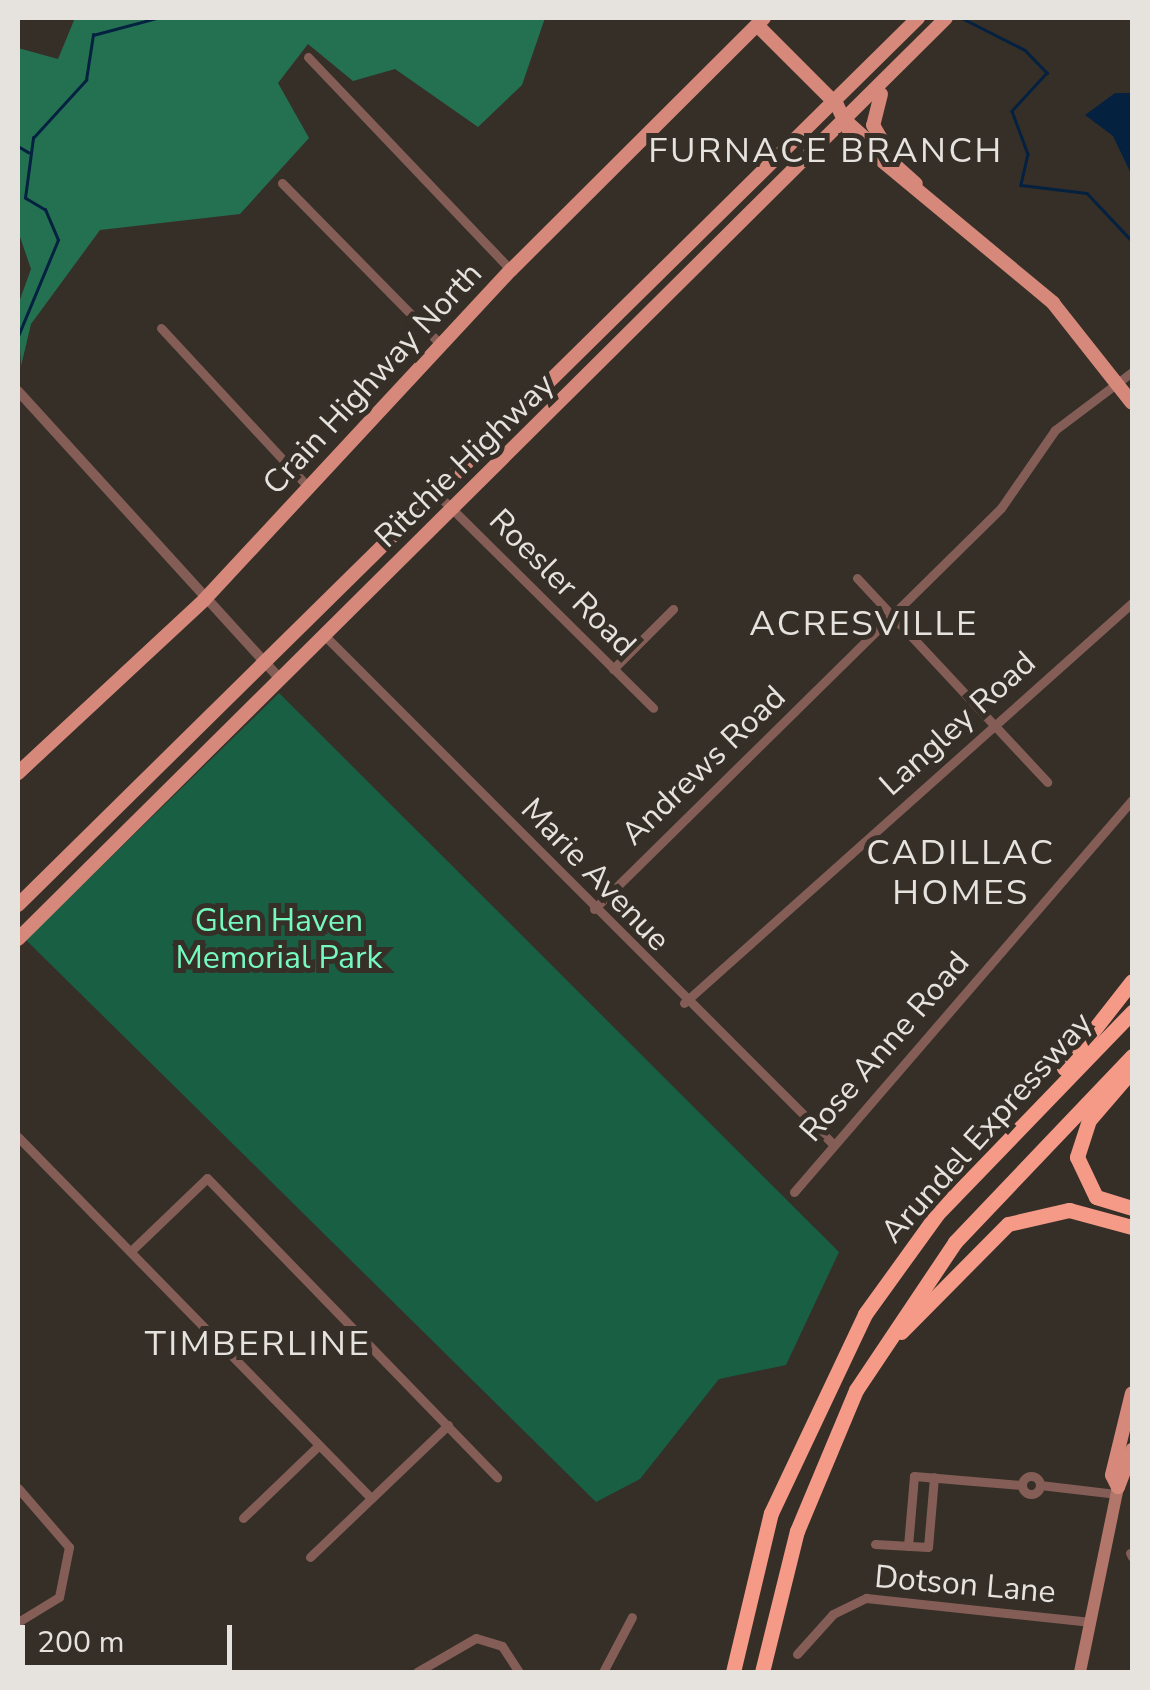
<!DOCTYPE html>
<style>
body{margin:0}
#map{position:relative;width:1150px;height:1690px;overflow:hidden;background:#352f28;font-family:"Nunito Sans",sans-serif}
div>[style]{position:absolute}
[style*='--x']{left:calc(var(--x)*1px);top:calc(var(--y)*1px);width:calc(var(--w)*1px);rotate:calc(var(--a)*1deg)}
.green>*{inset:0;background:#185f43}
.forest>*{inset:0;background:#247152}
.water>*{inset:0;background:#042140}
.stream>*{height:2.5px;margin:-1.25px;padding:0 1.25px;transform-origin:1.25px;border-radius:1.25px;background:#042140}
.minor>*{height:9px;margin:-4.5px;padding:0 4.5px;transform-origin:4.5px;border-radius:4.5px;background:#845e56}
.minor>.ring{margin:-4.5px;padding:0;box-sizing:content-box;background:none;border:9px solid #845e56;border-radius:50%}
.tertiary>*{height:10px;margin:-5px;padding:0 5px;transform-origin:5px;border-radius:5px;background:#845e56}
.secondary>*{height:12px;margin:-6px;padding:0 6px;transform-origin:6px;border-radius:6px;background:#b2776a}
.primary>*{height:14px;margin:-7px;padding:0 7px;transform-origin:7px;border-radius:7px;background:#d6897a}
.motorway>*{height:15px;margin:-7.5px;padding:0 7.5px;transform-origin:7.5px;border-radius:7.5px;background:#f69a88}
span{translate:-50% -50%;white-space:nowrap;text-align:center;line-height:1.15;-webkit-text-stroke:10px #352f28;paint-order:stroke}
.street-label{font-size:32px;color:#e6e2de}
.park-label{font-size:32px;color:#75f9bf}
.neighbourhood-label{font-size:35px;color:#e6e2de;letter-spacing:2.5px}
.frame{position:absolute;inset:0;border:20px solid #e6e2de;pointer-events:none}
.scale{position:absolute;left:20px;top:1625px;width:212px;height:45px;box-sizing:border-box;border:5px solid #e6e2de;border-top:0;padding-left:12px;font-size:30px;line-height:35px;white-space:nowrap;color:#e6e2de;-webkit-text-stroke:8px #352f28;paint-order:stroke}
</style>
<div id="map">
<div class="green">
<div style="clip-path:polygon(279px 693px,839px 1252px,786px 1365px,719px 1379px,640px 1479px,596px 1502px,26px 940px)"></div>
</div>
<div class="forest">
<div style="clip-path:polygon(75px 18px,545px 18px,522px 85px,478px 127px,395px 69px,353px 81px,308px 44px,278px 83px,309px 138px,240px 214px,100px 230px,31px 324px,21px 366px,18px 305px,31px 269px,18px 231px,18px 48px,58px 59px)"></div>
</div>
<div class="water">
<div style="clip-path:polygon(1115px 93px,1132px 93px,1132px 176px,1113px 136px,1085px 115px)"></div>
</div>
<div class="stream">
<div style="--x:962;--y:18;--w:71;--a:26.9"></div>
<div style="--x:1025;--y:50;--w:32;--a:46"></div>
<div style="--x:1047;--y:73;--w:52;--a:132.6"></div>
<div style="--x:1012;--y:111;--w:46;--a:69.6"></div>
<div style="--x:1028;--y:154;--w:32;--a:103"></div>
<div style="--x:1021;--y:185;--w:66;--a:6.9"></div>
<div style="--x:1087;--y:193;--w:66;--a:46.8"></div>
<div style="--x:18;--y:146;--w:12;--a:31"></div>
<div style="--x:18;--y:336;--w:104;--a:-67.4"></div>
<div style="--x:58;--y:240;--w:33;--a:-113"></div>
<div style="--x:45;--y:210;--w:23;--a:-149"></div>
<div style="--x:25;--y:198;--w:61;--a:-82.4"></div>
<div style="--x:33;--y:138;--w:79;--a:-47.6"></div>
<div style="--x:86;--y:80;--w:46;--a:-81.2"></div>
<div style="--x:93;--y:35;--w:66;--a:-14.9"></div>
</div>
<div class="minor">
<div style="--x:308;--y:57;--w:294;--a:46.4"></div>
<div style="--x:282;--y:183;--w:227;--a:45.5"></div>
<div style="--x:161;--y:328;--w:219;--a:47.2"></div>
<div style="--x:437;--y:494;--w:304;--a:44.7"></div>
<div style="--x:857;--y:578;--w:279;--a:47"></div>
<div style="--x:325;--y:636;--w:718;--a:45"></div>
<div style="--x:613;--y:669;--w:85;--a:-45"></div>
<div style="--x:594;--y:909;--w:571;--a:-44.57"></div>
<div style="--x:1001;--y:508;--w:95;--a:-55.3"></div>
<div style="--x:1055;--y:430;--w:96;--a:-37"></div>
<div style="--x:684;--y:1003;--w:601;--a:-41.76"></div>
<div style="--x:18;--y:1137;--w:505;--a:45.64"></div>
<div style="--x:794;--y:1192;--w:518;--a:-49.23"></div>
<div style="--x:131;--y:1251;--w:105;--a:-43.8"></div>
<div style="--x:207;--y:1178;--w:417;--a:45.9"></div>
<div class="ring" style="left:1022px;top:1476px;width:9px;height:9px"></div>
<div style="--x:1040;--y:1485;--w:78;--a:6.7"></div>
<div style="--x:18;--y:1488;--w:78;--a:49.2"></div>
<div style="--x:69;--y:1547;--w:51;--a:101.3"></div>
<div style="--x:59;--y:1597;--w:48;--a:148.6"></div>
<div style="--x:243;--y:1518;--w:105;--a:-43.8"></div>
<div style="--x:875;--y:1544;--w:53;--a:3.2"></div>
<div style="--x:928;--y:1547;--w:70;--a:-85.1"></div>
<div style="--x:908;--y:1546;--w:70;--a:-85.1"></div>
<div style="--x:914;--y:1476;--w:108;--a:4.8"></div>
<div style="--x:1130;--y:1553;--w:4;--a:63"></div>
<div style="--x:310;--y:1557;--w:191;--a:-43.7"></div>
<div style="--x:797;--y:1654;--w:54;--a:-48"></div>
<div style="--x:833;--y:1614;--w:37;--a:-26"></div>
<div style="--x:866;--y:1598;--w:224;--a:6.1"></div>
<div style="--x:417;--y:1672;--w:68;--a:-30"></div>
<div style="--x:476;--y:1638;--w:27;--a:17"></div>
<div style="--x:502;--y:1646;--w:31;--a:57"></div>
<div style="--x:603;--y:1672;--w:62;--a:-62.2"></div>
</div>
<div class="tertiary">
<div style="--x:18;--y:391;--w:391;--a:47.7"></div>
</div>
<div class="secondary">
<div style="--x:1080;--y:1672;--w:189;--a:-78.4"></div>
</div>
<div class="primary">
<div style="--x:757;--y:25;--w:113;--a:45"></div>
<div style="--x:837;--y:105;--w:33;--a:65"></div>
<div style="--x:851;--y:135;--w:263;--a:39.7"></div>
<div style="--x:1053;--y:303;--w:127;--a:51.7"></div>
<div style="--x:881;--y:94;--w:32;--a:104"></div>
<div style="--x:873;--y:125;--w:22;--a:60"></div>
<div style="--x:848;--y:123;--w:91;--a:41.9"></div>
<div style="--x:18;--y:773;--w:254;--a:-42.9"></div>
<div style="--x:204;--y:600;--w:451;--a:-47.1"></div>
<div style="--x:511;--y:270;--w:357;--a:-44.9"></div>
<div style="--x:18;--y:905;--w:1264;--a:-44.58"></div>
<div style="--x:18;--y:939;--w:1307;--a:-44.78"></div>
<div style="--x:1118;--y:1487;--w:13;--a:-117"></div>
<div style="--x:1112;--y:1475;--w:84;--a:-76.3"></div>
<div style="--x:1118;--y:1487;--w:40;--a:-69"></div>
</div>
<div class="motorway">
<div style="--x:1064;--y:1068;--w:110;--a:-52"></div>
<div style="--x:1132;--y:1070;--w:66;--a:130.7"></div>
<div style="--x:1089;--y:1120;--w:39;--a:108"></div>
<div style="--x:1077;--y:1157;--w:44;--a:64.6"></div>
<div style="--x:1096;--y:1197;--w:38;--a:17"></div>
<div style="--x:901;--y:1332;--w:152;--a:-45.3"></div>
<div style="--x:1008;--y:1224;--w:63;--a:-12.9"></div>
<div style="--x:1069;--y:1210;--w:65;--a:15.1"></div>
<div style="--x:733;--y:1672;--w:163;--a:-76.6"></div>
<div style="--x:771;--y:1513;--w:220;--a:-64.7"></div>
<div style="--x:865;--y:1314;--w:123;--a:-54.2"></div>
<div style="--x:937;--y:1214;--w:281;--a:-46"></div>
<div style="--x:762;--y:1672;--w:145;--a:-76.1"></div>
<div style="--x:797;--y:1531;--w:153;--a:-67.3"></div>
<div style="--x:856;--y:1390;--w:178;--a:-56.2"></div>
<div style="--x:955;--y:1242;--w:257;--a:-46.4"></div>
</div>
<div class="street-label">
<span style="left:373px;top:379px;rotate:-47deg">Crain Highway North</span>
<span style="left:465px;top:461px;rotate:-44deg">Ritchie Highway</span>
<span style="left:562px;top:583px;rotate:45deg">Roesler Road</span>
<span style="left:958px;top:724px;rotate:-42deg">Langley Road</span>
<span style="left:704px;top:766px;rotate:-44deg">Andrews Road</span>
<span style="left:595px;top:875px;rotate:46deg">Marie Avenue</span>
<span style="left:885px;top:1047px;rotate:-49deg">Rose Anne Road</span>
<span style="left:987px;top:1128px;rotate:-48deg">Arundel Expressway</span>
<span style="left:965px;top:1585px;rotate:5deg">Dotson Lane</span>
</div>
<div class="park-label">
<span style="left:279px;top:940px">Glen Haven<br>Memorial Park</span>
</div>
<div class="neighbourhood-label">
<span style="left:826px;top:151px">FURNACE BRANCH</span>
<span style="left:864px;top:624px">ACRESVILLE</span>
<span style="left:961px;top:873px">CADILLAC<br>HOMES</span>
<span style="left:258px;top:1344px">TIMBERLINE</span>
</div>
<div class="frame"></div>
<div class="scale">200 m</div>
</div>
